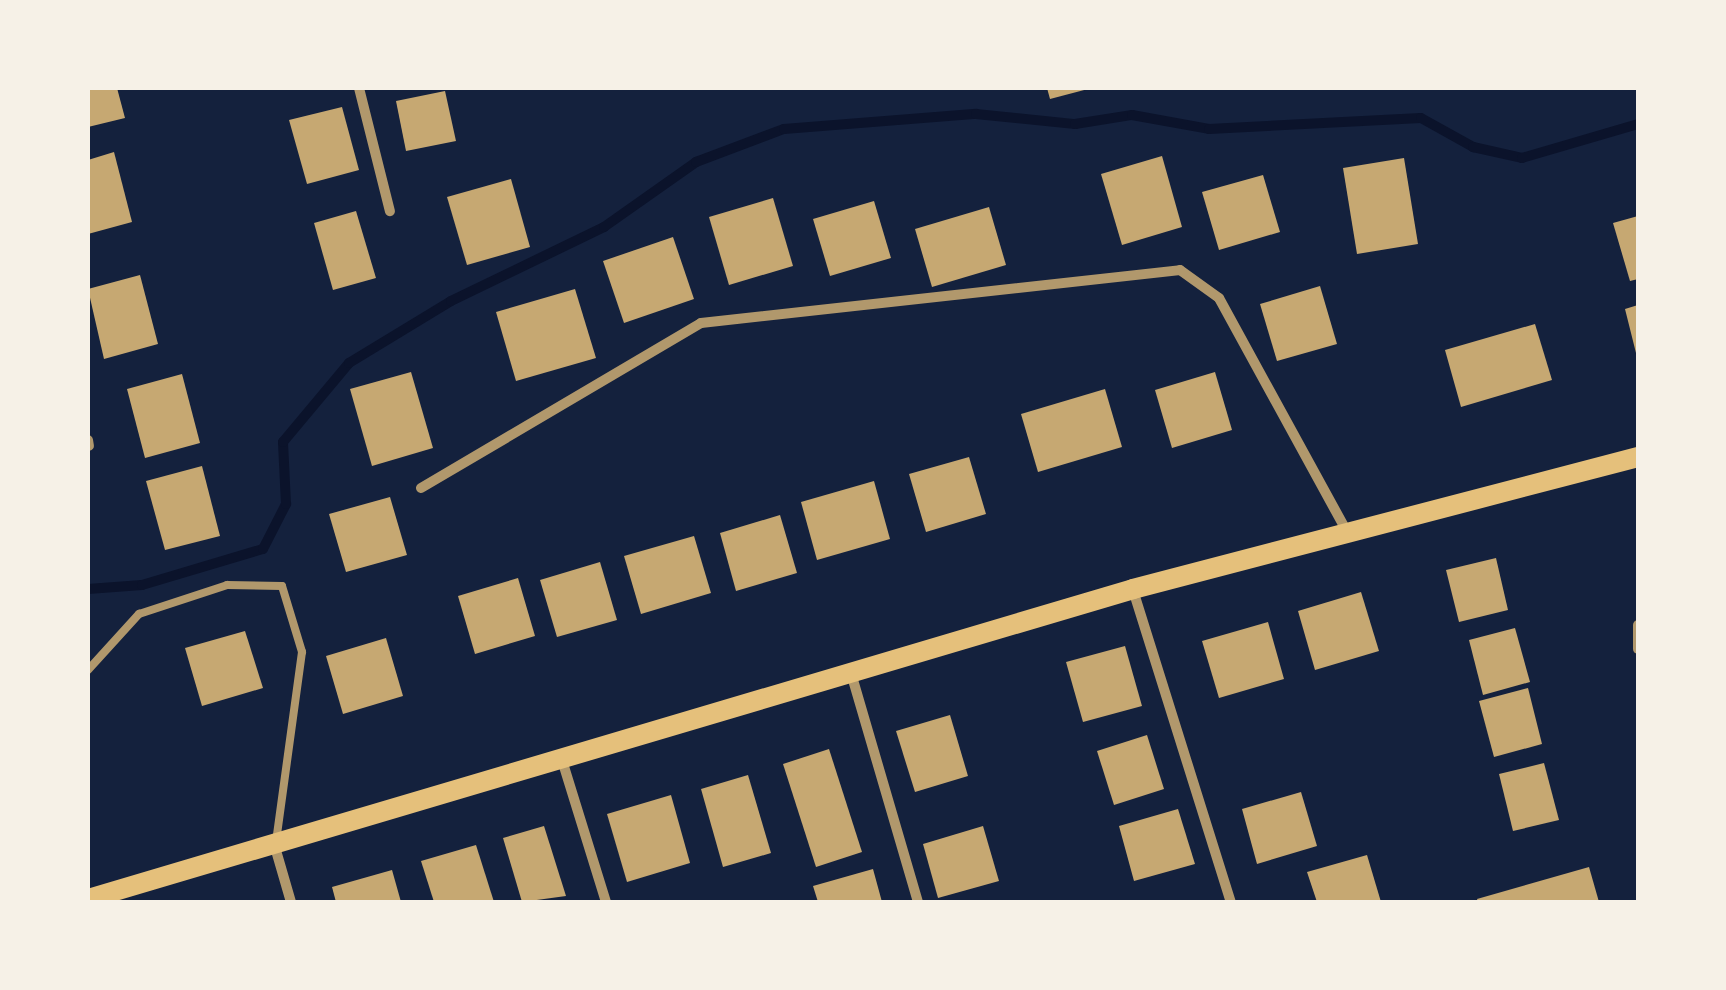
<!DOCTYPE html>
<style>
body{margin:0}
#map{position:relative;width:1726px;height:990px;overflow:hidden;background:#14213d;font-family:"Exo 2",sans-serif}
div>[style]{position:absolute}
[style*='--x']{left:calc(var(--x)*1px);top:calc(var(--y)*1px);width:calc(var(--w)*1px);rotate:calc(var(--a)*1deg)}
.stream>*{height:10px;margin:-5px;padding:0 5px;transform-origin:5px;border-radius:5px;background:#0b132b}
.building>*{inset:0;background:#c6a872}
.service>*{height:8px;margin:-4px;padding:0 4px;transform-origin:4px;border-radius:4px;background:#b1986c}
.minor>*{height:10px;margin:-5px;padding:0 5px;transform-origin:5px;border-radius:5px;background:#b1986c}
.secondary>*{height:20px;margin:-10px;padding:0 10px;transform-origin:10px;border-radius:10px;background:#e5c07b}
span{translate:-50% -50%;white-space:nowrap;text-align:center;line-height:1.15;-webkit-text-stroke:10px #f6f1e7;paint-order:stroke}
.frame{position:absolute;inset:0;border:90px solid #f6f1e7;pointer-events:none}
</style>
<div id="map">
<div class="stream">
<div style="--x:88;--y:589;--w:54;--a:-4.2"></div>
<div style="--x:142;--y:585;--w:126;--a:-16.6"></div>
<div style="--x:263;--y:549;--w:51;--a:-62.9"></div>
<div style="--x:286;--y:504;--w:62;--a:-92.8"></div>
<div style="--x:283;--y:442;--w:103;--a:-50.1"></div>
<div style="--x:349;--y:363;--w:119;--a:-31.3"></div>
<div style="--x:451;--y:301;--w:170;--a:-25.8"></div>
<div style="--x:604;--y:227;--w:113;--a:-35.2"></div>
<div style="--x:696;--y:162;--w:94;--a:-20.6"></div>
<div style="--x:784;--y:129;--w:193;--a:-4.5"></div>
<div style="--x:976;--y:114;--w:100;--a:5.8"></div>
<div style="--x:1075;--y:124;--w:58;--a:-9"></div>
<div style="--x:1132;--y:115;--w:78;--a:10.3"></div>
<div style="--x:1209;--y:129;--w:212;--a:-3"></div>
<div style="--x:1421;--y:118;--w:60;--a:29.1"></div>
<div style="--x:1473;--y:147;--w:50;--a:12.7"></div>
<div style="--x:1522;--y:158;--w:121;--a:-16.3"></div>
</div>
<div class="building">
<div style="clip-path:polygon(88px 88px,117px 88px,125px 118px,88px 127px)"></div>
<div style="clip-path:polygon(1047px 88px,1088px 88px,1088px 89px,1050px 99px)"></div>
<div style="clip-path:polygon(445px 91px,456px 141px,406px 151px,396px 101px)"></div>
<div style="clip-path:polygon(342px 107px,359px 170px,307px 184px,289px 120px)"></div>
<div style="clip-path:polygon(114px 152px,132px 222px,88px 234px,88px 160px)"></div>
<div style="clip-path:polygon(1162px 156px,1182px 227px,1122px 245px,1101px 174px)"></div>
<div style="clip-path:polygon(1404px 158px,1418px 244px,1357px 254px,1343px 168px)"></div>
<div style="clip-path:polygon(1263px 175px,1280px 232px,1219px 250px,1202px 192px)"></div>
<div style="clip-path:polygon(511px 179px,530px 247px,467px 265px,447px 197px)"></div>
<div style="clip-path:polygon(773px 198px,793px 266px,729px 285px,709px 217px)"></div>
<div style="clip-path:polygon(874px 201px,891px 258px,830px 276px,813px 219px)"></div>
<div style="clip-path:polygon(989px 207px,1006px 265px,932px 287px,915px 229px)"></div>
<div style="clip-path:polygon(356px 211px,376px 278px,333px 290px,314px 223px)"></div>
<div style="clip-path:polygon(1638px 216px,1638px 279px,1630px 281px,1613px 223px)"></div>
<div style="clip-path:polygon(673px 237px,694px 299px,624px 323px,603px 261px)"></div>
<div style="clip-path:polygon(140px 275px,158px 344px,104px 359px,88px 289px)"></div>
<div style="clip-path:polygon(1320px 286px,1337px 344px,1277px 361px,1260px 304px)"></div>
<div style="clip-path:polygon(575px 289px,596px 358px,516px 381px,496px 312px)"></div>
<div style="clip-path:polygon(1638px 305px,1638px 357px,1637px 357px,1625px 309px)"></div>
<div style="clip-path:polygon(1535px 324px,1552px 380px,1461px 407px,1445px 350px)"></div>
<div style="clip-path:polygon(411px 372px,433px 448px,372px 466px,350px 389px)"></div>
<div style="clip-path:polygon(1215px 372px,1232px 430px,1172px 448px,1155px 390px)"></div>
<div style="clip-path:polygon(182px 374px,200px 443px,145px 458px,127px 389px)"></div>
<div style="clip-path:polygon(1105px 389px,1122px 447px,1038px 472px,1021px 414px)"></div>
<div style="clip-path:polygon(969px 457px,986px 514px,926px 532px,909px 474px)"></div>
<div style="clip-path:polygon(202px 466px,220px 536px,165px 550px,146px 481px)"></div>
<div style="clip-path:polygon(874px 481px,890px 539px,817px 560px,801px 502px)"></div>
<div style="clip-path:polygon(390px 497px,407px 555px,346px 572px,329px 514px)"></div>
<div style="clip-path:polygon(780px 515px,797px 573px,736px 591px,720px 533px)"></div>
<div style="clip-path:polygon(694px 536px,711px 593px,641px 614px,624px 556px)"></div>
<div style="clip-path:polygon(1496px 558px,1508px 610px,1459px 622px,1446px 570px)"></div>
<div style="clip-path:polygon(600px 562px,617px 620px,557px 637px,540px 580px)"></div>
<div style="clip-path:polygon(518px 578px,535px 636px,475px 654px,458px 596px)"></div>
<div style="clip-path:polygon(1361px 592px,1379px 651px,1315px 670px,1298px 611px)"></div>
<div style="clip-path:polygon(1268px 622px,1284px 679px,1219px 698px,1202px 641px)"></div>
<div style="clip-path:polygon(1515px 628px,1530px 682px,1483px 695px,1469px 640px)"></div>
<div style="clip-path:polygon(245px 631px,263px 688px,202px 706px,185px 648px)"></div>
<div style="clip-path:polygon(386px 638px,403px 696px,343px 714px,326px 656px)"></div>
<div style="clip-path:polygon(1125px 646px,1142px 706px,1083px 722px,1066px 662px)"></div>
<div style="clip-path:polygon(1528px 688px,1542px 744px,1494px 757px,1479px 701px)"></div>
<div style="clip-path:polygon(950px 715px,968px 776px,915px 792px,896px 731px)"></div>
<div style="clip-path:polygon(1147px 735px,1164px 789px,1114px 805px,1097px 751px)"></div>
<div style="clip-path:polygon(829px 749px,862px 852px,816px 867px,783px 764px)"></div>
<div style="clip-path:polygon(1544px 763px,1559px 820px,1513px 831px,1499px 774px)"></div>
<div style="clip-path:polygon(748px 775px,771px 853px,723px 867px,701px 789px)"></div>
<div style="clip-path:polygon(1301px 792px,1317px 846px,1257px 864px,1242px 809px)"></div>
<div style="clip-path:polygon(671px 795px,690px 863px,627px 882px,607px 814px)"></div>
<div style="clip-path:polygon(1178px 809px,1195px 864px,1134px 881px,1119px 826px)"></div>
<div style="clip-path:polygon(544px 826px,566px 896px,522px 902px,503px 838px)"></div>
<div style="clip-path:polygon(983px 826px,999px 881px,938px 898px,923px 844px)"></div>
<div style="clip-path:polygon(476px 845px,494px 902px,434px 902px,421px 861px)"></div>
<div style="clip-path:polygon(1367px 855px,1381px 902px,1317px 902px,1307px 872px)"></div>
<div style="clip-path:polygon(1589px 867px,1599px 902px,1478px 902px,1477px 899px)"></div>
<div style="clip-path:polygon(873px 869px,882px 902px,818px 902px,813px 886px)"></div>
<div style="clip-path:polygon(392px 870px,401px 902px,336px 902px,332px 887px)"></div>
</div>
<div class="service">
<div style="--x:88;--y:670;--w:76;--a:-47.7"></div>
<div style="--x:139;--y:614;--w:93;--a:-18.2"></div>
<div style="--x:227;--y:585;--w:55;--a:1"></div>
<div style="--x:282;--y:586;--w:69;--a:73.1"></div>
<div style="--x:302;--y:652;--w:192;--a:97.8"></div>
</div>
<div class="minor">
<div style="--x:359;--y:88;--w:127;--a:75.9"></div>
<div style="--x:88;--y:440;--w:6;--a:81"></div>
<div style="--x:421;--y:488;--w:325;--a:-30.5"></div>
<div style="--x:701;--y:323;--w:482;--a:-6.3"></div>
<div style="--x:1180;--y:270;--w:48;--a:35.7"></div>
<div style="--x:1219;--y:298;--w:267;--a:61.3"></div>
<div style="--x:1133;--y:590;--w:327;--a:72.6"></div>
<div style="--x:1638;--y:625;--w:24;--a:90"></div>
<div style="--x:851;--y:673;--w:239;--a:73.7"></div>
<div style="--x:562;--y:760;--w:149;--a:72.8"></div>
<div style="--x:275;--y:847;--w:57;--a:73.8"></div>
</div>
<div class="secondary">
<div style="--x:88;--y:899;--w:1090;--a:-16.52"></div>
<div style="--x:1133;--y:589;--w:522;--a:-14.65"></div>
</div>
<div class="frame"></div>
</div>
